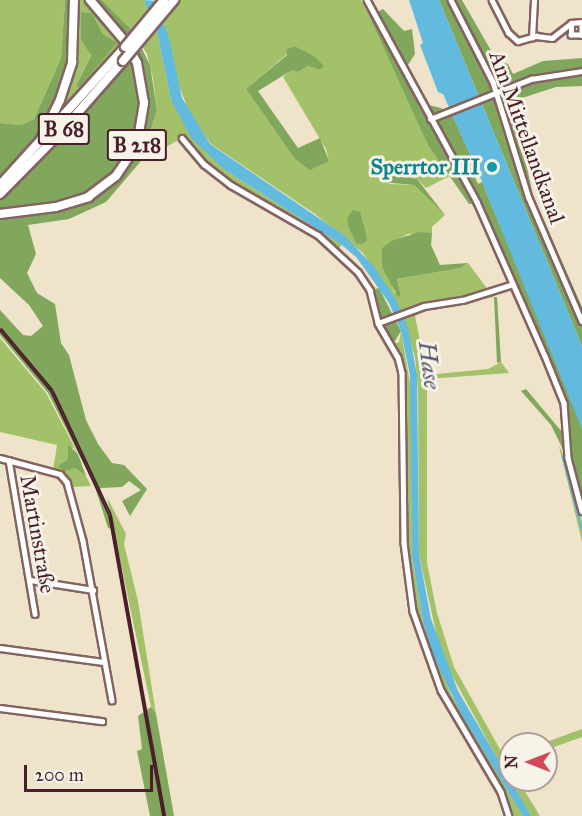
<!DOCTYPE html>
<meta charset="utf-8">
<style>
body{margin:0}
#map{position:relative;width:582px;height:816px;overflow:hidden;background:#efe4c9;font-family:"IM FELL Great Primer",serif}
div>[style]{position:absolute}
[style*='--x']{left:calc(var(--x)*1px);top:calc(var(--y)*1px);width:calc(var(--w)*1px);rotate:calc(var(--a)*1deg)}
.green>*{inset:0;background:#a2c169}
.forest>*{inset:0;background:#81a75d}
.water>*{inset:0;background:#62badf}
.stream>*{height:1.5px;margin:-0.75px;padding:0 0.75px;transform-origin:0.75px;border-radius:0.75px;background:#62badf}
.roads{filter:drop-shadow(2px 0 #846462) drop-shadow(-2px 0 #846462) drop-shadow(0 2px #846462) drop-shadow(0 -2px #846462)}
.minor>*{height:4.5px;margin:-2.25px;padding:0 2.25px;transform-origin:2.25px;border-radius:2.25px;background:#fff}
.trunk>*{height:8px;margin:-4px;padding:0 4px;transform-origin:4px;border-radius:4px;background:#fff}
.rail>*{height:4px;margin-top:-2px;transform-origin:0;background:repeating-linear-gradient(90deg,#f7f3e8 0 4.5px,#4a1f2b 0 9px);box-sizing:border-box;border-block:2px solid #4a1f2b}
.bridges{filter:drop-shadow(2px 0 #846462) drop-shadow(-2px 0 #846462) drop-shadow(0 2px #846462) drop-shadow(0 -2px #846462)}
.trunk-bridge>*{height:8px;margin:-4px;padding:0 4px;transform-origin:4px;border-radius:4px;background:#fff}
.dots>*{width:16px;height:16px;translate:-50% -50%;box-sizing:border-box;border:3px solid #f7f3e8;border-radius:50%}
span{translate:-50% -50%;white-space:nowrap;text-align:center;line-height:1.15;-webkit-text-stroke:6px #f7f3e8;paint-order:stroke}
.shield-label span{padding:2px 4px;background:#f7f3e8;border:2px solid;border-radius:4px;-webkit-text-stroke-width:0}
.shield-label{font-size:21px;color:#4a1f2b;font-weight:700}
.street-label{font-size:22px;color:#4a1f2b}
.culture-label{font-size:22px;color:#0d838f;font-weight:700}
.right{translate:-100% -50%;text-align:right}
.water-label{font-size:24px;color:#52556a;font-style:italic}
.north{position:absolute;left:498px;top:732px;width:60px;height:60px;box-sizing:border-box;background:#f7f3e8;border:2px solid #b29e9c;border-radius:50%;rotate:270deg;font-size:16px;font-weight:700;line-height:24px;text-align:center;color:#4a1f2b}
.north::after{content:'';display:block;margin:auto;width:21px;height:27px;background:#d1495b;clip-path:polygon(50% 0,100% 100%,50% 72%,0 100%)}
.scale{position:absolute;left:24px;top:765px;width:129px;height:27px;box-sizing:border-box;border:3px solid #4a1f2b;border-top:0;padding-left:8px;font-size:18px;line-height:21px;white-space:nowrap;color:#4a1f2b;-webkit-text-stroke:4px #f7f3e8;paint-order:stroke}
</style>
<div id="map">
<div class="green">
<div style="clip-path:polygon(0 0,65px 0,61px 58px,34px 119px,21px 125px,0 123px)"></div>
<div style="clip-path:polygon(evenodd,74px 0,90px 0,128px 45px,54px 129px,74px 0,81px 12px,92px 13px,103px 34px,116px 43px,79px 88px,76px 86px,91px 54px,81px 40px,81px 12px)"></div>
<div style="clip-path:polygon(102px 0,144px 0,157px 32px,171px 100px,225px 170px,342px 245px,336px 251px,318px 235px,231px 185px,204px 164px,182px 138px,141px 161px,157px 110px,153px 78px,147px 54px,133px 31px)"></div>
<div style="clip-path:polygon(evenodd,179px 0,361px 0,392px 60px,428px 145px,452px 175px,426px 188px,417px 179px,395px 175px,381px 179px,390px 184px,414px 185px,445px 215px,432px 227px,432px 233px,408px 234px,382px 248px,394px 292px,401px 296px,397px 279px,461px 268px,468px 263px,489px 291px,426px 302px,402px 313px,363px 253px,315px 214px,211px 144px,190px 115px,176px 77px,163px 19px,179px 0,295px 46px,314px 56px,320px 70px,308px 66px,298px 72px,292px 69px,283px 77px,326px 149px,329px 161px,294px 158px,246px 89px,287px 54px,286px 49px,295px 46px)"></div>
<div style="clip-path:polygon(491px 294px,494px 297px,432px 308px,415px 316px,427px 375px,488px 369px,501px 362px,509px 373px,427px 379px,427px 563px,437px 613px,454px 667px,506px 760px,510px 755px,510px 780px,518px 780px,540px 816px,531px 816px,511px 784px,441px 655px,419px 555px,418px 388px,415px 358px,403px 317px,429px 305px)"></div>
<div style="clip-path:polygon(401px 331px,411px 389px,412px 556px,423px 621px,451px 694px,523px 816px,511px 816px,502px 791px,443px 689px,415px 610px,405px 517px,405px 391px,402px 359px,394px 344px,399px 342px)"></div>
<div style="clip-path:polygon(0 338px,46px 393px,78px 454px,73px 447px,68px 459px,59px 466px,75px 468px,86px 476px,91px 486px,72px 487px,64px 473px,53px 470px,57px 445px,0 432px)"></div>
<div style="clip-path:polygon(559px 446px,566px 459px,582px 521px,582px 542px)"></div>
<div style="clip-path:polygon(107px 497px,126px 534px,124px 544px,138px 601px,156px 714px,151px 707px)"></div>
<div style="clip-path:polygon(582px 729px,582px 737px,546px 750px,546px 744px,541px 744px)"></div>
</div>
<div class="forest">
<div style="clip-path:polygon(65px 0,74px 0,72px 62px,35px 149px,0 185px,0 123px,21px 125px,34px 119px,61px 58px)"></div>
<div style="clip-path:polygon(90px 0,102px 0,133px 31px,150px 65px,157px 110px,141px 161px,106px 202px,69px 219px,28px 225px,36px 254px,27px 273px,37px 293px,55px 304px,61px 343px,69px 355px,86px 420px,98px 444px,112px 463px,124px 465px,147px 489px,130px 516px,122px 501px,141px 490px,129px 481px,122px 487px,100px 488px,113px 529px,108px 528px,94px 484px,48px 393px,0 335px,0 310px,23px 335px,31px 336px,43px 326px,29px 305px,0 278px,0 194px,131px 51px)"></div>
<div style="clip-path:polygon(362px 0,374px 14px,383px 9px,404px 31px,412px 29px,415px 54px,404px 71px,420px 103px,441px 108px,445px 114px,451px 112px,474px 163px,470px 166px,478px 184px,482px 182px,577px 411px,582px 429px,582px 497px,575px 474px,551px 425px,521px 391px,526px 389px,562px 432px,568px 434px,564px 396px,546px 354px,479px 203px,469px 204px,428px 145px)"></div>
<div style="clip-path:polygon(439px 0,462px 0,497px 61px,508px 64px,513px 74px,543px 61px,582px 58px,582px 86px,556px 87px,513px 101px,533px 196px,582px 307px,582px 346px)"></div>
<div style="clip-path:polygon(81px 12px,92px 13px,103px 34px,117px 43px,79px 88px,76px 86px,91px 55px,81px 40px)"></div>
<div style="clip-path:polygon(295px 46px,314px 56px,324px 66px,320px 70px,308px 66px,298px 72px,292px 70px,258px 91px,298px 148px,320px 138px,329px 161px,310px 170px,294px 158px,246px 89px,287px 55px,286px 49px)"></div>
<div style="clip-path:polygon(395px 175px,417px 179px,445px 215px,414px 185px,381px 182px,386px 176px)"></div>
<div style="clip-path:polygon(353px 210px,360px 212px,366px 233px,367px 241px,362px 244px,356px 243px,349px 228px,347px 218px)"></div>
<div style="clip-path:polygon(419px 232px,432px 233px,431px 245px,440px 265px,468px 263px,461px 268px,397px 279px,401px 296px,398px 297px,382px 267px,382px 248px,391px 241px)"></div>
<div style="clip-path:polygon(379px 288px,401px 331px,392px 346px,380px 328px,370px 290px)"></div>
<div style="clip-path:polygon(494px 297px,497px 297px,501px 362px,497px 363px)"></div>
<div style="clip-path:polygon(68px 445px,78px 454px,86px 476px,75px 468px,64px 471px,58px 466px,68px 459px)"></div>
<div style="clip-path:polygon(151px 707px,156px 714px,174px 816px,150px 816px,137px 751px,142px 749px,138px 716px)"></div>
</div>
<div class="water">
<div style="clip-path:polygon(144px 0,156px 1px,170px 42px,182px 98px,210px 144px,345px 236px,375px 268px,396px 300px,408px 328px,417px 375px,419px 555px,431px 619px,458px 691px,531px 816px,523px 816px,463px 717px,434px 658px,423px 621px,412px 556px,410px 375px,401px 331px,389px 303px,357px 258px,342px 245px,225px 170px,192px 139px,171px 100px,157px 32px)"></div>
<div style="clip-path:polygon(409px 0,439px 0,582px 346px,582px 429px,480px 177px,443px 94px,438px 92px,420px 45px,423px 43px)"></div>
</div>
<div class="stream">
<div style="--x:563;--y:457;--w:74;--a:75.2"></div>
</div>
<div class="roads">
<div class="minor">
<div style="--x:367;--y:0;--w:230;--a:61.4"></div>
<div style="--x:477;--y:202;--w:168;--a:66.2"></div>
<div style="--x:545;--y:356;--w:51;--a:68"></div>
<div style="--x:564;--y:403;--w:55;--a:85.8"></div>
<div style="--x:568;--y:458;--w:55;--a:75.2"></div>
<div style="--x:451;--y:0;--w:92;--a:62.9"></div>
<div style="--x:493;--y:82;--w:121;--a:72.8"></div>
<div style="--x:529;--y:198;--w:134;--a:66.7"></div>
<div style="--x:492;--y:0;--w:37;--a:63"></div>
<div style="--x:509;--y:33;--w:12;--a:42"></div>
<div style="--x:518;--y:41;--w:19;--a:-16"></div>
<div style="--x:536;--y:36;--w:16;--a:7"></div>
<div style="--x:552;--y:38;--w:24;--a:-38"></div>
<div style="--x:571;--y:23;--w:11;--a:-5"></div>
<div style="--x:582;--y:22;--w:13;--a:90"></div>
<div style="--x:582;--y:35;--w:11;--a:180"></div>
<div style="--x:571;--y:35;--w:10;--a:-90"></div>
<div style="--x:532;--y:38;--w:38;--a:-87"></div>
<div style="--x:430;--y:119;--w:109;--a:-21.6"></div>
<div style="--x:531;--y:79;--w:52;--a:-8.9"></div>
<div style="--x:182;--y:138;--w:34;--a:50"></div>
<div style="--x:204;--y:164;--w:34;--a:38"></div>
<div style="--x:231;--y:185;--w:100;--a:29.9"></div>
<div style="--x:318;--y:235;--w:54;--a:42.8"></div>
<div style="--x:358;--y:272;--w:22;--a:56"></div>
<div style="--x:370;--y:290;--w:34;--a:76"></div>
<div style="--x:378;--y:323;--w:39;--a:60"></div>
<div style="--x:398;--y:357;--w:16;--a:76"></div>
<div style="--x:402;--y:373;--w:170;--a:89.3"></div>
<div style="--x:404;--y:543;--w:69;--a:82.5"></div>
<div style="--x:413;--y:611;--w:84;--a:70.5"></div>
<div style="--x:441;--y:690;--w:118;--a:59.5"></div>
<div style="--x:501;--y:792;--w:25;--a:72"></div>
<div style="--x:378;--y:323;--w:49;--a:-20.3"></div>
<div style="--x:424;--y:306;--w:39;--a:-9"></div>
<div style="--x:463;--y:300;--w:52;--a:-17.7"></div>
<div style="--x:0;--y:458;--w:62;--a:14.9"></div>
<div style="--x:60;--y:474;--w:11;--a:49"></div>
<div style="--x:67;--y:482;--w:61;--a:74.8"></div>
<div style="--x:83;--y:541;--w:162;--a:79.7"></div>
<div style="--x:9;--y:460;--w:156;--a:80.4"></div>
<div style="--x:30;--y:580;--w:64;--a:9"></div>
<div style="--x:0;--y:648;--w:104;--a:7.7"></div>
<div style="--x:0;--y:708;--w:103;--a:7.3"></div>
</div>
<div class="trunk">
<div style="--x:41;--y:139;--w:43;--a:-64"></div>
<div style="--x:60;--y:100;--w:40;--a:-72"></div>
<div style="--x:72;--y:62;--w:62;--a:-88.2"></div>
<div style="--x:0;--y:185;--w:186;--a:-47.8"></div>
<div style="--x:0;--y:194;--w:84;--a:-45.5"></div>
<div style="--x:59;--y:134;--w:97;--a:-48.8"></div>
<div style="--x:0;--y:214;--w:56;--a:-7.1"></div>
<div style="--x:56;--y:207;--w:34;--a:-17"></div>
<div style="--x:88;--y:197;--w:35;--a:-37"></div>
<div style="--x:116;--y:176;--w:37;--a:-56"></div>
<div style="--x:137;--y:145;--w:43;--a:-80.5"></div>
<div style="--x:144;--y:103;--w:41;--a:-99.9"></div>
<div style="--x:137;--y:63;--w:20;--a:-117"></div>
<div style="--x:128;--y:45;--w:59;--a:-130.2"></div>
</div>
</div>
<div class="rail">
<div style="--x:0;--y:329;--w:81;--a:50"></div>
<div style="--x:52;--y:391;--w:137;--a:64.9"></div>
<div style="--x:110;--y:515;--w:306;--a:79.8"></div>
</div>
<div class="bridges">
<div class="trunk-bridge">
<div style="--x:125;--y:47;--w:61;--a:-50.3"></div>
<div style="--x:123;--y:61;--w:80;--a:-50.1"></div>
</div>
</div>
<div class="dots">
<div style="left:492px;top:167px;background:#0f9aa8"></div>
</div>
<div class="shield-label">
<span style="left:64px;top:129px">B 68</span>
<span style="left:137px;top:145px">B 218</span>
</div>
<div class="street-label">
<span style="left:527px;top:137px;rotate:70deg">Am Mittellandkanal</span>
<span style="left:38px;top:534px;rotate:80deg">Martinstraße</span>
</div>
<div class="culture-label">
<span class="right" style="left:480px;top:167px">Sperrtor III</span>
</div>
<div class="water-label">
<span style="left:429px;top:365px;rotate:83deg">Hase</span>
</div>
<div class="north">N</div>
<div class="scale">200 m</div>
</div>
